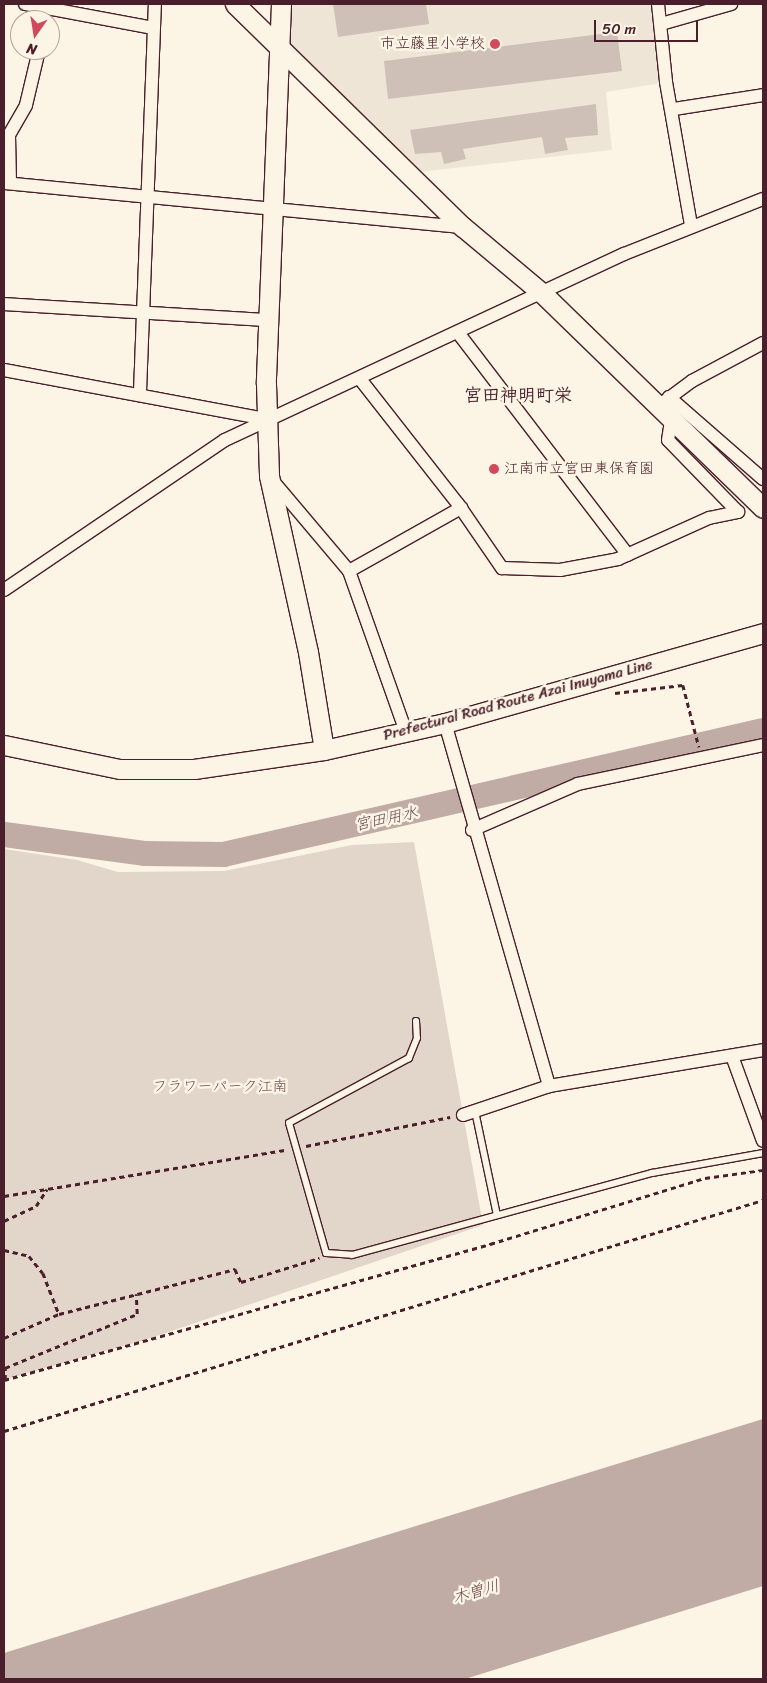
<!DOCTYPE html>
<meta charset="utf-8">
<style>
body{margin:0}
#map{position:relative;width:767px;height:1683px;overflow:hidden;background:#fcf5e5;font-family:Sriracha,"Klee One",sans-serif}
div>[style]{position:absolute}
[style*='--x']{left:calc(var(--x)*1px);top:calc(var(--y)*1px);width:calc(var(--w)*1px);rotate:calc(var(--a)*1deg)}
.built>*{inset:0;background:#eee5d7}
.green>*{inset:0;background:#e2d5ca}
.water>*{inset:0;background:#c0aca5}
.river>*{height:25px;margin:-12.5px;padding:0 12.5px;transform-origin:12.5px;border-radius:12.5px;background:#c0aca5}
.building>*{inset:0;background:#cfc0b7}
.path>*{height:2.5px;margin-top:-1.25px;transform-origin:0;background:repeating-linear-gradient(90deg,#4a1f2b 0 5px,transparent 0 9px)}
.roads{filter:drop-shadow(1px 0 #4a1f2b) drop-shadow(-1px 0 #4a1f2b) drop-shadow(0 1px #4a1f2b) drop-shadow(0 -1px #4a1f2b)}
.lane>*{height:6px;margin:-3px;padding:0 3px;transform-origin:3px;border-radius:3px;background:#fcf5e5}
.street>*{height:12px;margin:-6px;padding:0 6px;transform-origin:6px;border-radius:6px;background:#fcf5e5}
.secondary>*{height:19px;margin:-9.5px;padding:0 9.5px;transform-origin:9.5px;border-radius:9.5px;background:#fcf5e5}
.dots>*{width:14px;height:14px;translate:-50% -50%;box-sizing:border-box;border:2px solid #fcf5e5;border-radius:50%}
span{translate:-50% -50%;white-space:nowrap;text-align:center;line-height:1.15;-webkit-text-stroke:5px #fcf5e5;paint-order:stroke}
.poi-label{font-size:15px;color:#4a1f2b}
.right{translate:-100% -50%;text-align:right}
.left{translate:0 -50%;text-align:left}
.street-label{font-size:15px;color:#4a1f2b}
.park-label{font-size:15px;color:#704c53}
.water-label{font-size:16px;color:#6d4950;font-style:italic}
.quarter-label{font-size:18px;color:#4a1f2b;font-weight:700}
.frame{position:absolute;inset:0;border:5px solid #4a1f2b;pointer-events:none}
.north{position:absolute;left:10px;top:10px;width:50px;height:50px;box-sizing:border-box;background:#fcf5e5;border:1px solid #b59f9b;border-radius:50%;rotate:193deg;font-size:14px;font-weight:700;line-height:20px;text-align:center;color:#4a1f2b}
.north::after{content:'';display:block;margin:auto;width:18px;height:22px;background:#d1495b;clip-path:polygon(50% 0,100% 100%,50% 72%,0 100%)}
.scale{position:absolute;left:594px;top:20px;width:104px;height:22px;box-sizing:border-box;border:2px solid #4a1f2b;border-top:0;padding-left:6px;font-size:15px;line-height:18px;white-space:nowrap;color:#4a1f2b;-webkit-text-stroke:4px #fcf5e5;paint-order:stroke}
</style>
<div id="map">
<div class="built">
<div style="clip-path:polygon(288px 4px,652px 4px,661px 83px,606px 92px,612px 150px,419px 172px,287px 43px)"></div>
</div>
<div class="green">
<div style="clip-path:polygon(414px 842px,483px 1225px,148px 1339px,4px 1380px,4px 849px,77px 860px,118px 872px,224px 871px,352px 845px)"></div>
</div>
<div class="water">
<div style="clip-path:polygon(763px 1419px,763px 1586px,465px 1679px,4px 1679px,4px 1653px)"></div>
</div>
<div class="river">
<div style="--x:4;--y:834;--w:141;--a:7.7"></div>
<div style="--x:144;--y:853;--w:79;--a:0.7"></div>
<div style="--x:223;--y:854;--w:554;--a:-12.93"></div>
</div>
<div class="building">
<div style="clip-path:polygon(333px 4px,426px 4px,429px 24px,338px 37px)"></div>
<div style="clip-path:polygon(617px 32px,622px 71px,388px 99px,384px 61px)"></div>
<div style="clip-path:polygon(596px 104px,598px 135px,565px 138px,568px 150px,545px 154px,542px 137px,463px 149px,466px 159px,444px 164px,441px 152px,415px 154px,410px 130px)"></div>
</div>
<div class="path">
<div style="--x:615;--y:693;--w:68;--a:-6.7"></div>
<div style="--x:683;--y:685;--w:64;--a:75.5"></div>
<div style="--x:306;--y:1146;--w:147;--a:-11.4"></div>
<div style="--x:4;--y:1196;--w:286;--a:-9.3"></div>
<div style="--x:4;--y:1221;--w:35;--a:-25"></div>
<div style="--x:36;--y:1206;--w:20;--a:-57"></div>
<div style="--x:4;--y:1250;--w:26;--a:13"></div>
<div style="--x:29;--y:1256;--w:22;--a:51"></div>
<div style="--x:43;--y:1273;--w:44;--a:68.7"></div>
<div style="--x:4;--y:1338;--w:60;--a:-23.6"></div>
<div style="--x:59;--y:1314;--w:182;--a:-14.3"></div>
<div style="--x:235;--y:1269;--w:14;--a:65"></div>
<div style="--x:241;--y:1282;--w:82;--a:-17.1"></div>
<div style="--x:4;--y:1380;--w:505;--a:-15.63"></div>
<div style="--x:490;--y:1244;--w:225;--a:-17.1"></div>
<div style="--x:705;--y:1178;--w:59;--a:-7.9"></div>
<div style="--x:5;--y:1380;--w:12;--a:-90"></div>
<div style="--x:5;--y:1368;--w:143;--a:-22.2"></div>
<div style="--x:137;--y:1314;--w:20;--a:-93"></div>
<div style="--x:4;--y:1431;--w:793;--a:-16.93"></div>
</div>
<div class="roads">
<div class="lane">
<div style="--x:416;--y:1021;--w:17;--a:87"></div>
<div style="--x:417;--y:1038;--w:22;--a:112"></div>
<div style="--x:409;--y:1058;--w:136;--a:151.6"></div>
<div style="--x:289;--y:1123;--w:135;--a:74.1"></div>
<div style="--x:326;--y:1253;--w:26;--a:4"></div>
<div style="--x:352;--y:1255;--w:311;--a:-15.3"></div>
<div style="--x:652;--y:1173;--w:113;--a:-10.2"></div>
<div style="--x:475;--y:1111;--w:106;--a:78.1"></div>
</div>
<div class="street">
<div style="--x:25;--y:4;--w:130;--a:10.6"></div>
<div style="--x:658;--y:4;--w:78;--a:84.1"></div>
<div style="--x:666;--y:82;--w:145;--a:80.1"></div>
<div style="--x:661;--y:24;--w:73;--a:-15.9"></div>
<div style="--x:674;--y:109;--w:90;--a:-8.9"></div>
<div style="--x:4;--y:183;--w:461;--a:5.5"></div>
<div style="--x:10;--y:183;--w:48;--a:-91.2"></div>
<div style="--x:9;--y:135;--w:34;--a:-60"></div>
<div style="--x:26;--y:105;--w:57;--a:-76.7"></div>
<div style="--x:4;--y:304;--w:264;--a:3.5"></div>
<div style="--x:459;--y:334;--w:278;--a:52.6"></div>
<div style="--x:4;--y:370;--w:268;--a:10.6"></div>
<div style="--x:360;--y:379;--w:159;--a:51.9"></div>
<div style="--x:458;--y:504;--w:78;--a:55.5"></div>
<div style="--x:502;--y:568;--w:58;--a:2"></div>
<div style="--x:560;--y:570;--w:59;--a:-10.7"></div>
<div style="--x:618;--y:559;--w:100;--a:-24.3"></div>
<div style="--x:709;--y:518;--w:30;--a:-12"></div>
<div style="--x:738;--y:512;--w:100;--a:-134.2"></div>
<div style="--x:668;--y:440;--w:20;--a:-81"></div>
<div style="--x:140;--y:392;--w:388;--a:-87.8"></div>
<div style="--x:669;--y:397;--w:125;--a:41.1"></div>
<div style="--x:657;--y:407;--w:44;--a:-36.6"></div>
<div style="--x:692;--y:381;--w:81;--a:-28.2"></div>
<div style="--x:272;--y:480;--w:119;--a:49.8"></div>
<div style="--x:349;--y:571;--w:171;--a:70.5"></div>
<div style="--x:349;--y:571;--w:129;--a:-29.4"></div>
<div style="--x:4;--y:590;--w:267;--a:-34.2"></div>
<div style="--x:225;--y:440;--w:440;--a:-25"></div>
<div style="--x:624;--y:254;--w:149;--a:-21.6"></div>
<div style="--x:445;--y:723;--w:378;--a:74"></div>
<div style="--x:472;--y:830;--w:116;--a:-23.5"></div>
<div style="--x:578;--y:784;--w:189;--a:-11.9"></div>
<div style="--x:732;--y:1056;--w:90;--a:70"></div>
<div style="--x:463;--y:1115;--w:91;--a:-18.6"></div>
<div style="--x:549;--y:1086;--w:217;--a:-9.5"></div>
</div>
<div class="secondary">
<div style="--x:235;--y:4;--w:319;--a:44.4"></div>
<div style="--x:463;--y:227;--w:103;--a:39.9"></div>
<div style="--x:542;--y:293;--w:308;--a:44.2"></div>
<div style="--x:281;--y:4;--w:380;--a:92.3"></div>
<div style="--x:266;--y:384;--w:92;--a:88.1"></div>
<div style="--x:269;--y:476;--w:180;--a:77.5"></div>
<div style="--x:308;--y:652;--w:99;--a:80.7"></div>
<div style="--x:4;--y:745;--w:118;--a:11.7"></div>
<div style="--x:120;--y:769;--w:74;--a:0"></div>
<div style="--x:194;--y:769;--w:131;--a:-8.3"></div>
<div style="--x:324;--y:750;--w:124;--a:-12.6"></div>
<div style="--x:445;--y:723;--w:330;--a:-15.8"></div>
</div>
</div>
<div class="dots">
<div style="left:495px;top:44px;background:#d1495b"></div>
<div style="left:494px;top:469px;background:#d1495b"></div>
</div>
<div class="poi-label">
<span class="right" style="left:485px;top:44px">市立藤里小学校</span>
<span class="left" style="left:504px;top:469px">江南市立宮田東保育園</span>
</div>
<div class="street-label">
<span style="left:518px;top:700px;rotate:-15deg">Prefectural Road Route Azai Inuyama Line</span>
</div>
<div class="park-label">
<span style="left:220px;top:1087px">フラワーパーク江南</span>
</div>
<div class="water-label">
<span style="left:386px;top:819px;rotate:-12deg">宮田用水</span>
<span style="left:476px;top:1592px;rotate:-16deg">木曽川</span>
</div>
<div class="quarter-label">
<span style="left:518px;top:395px">宮田神明町栄</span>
</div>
<div class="frame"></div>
<div class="north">N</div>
<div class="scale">50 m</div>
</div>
